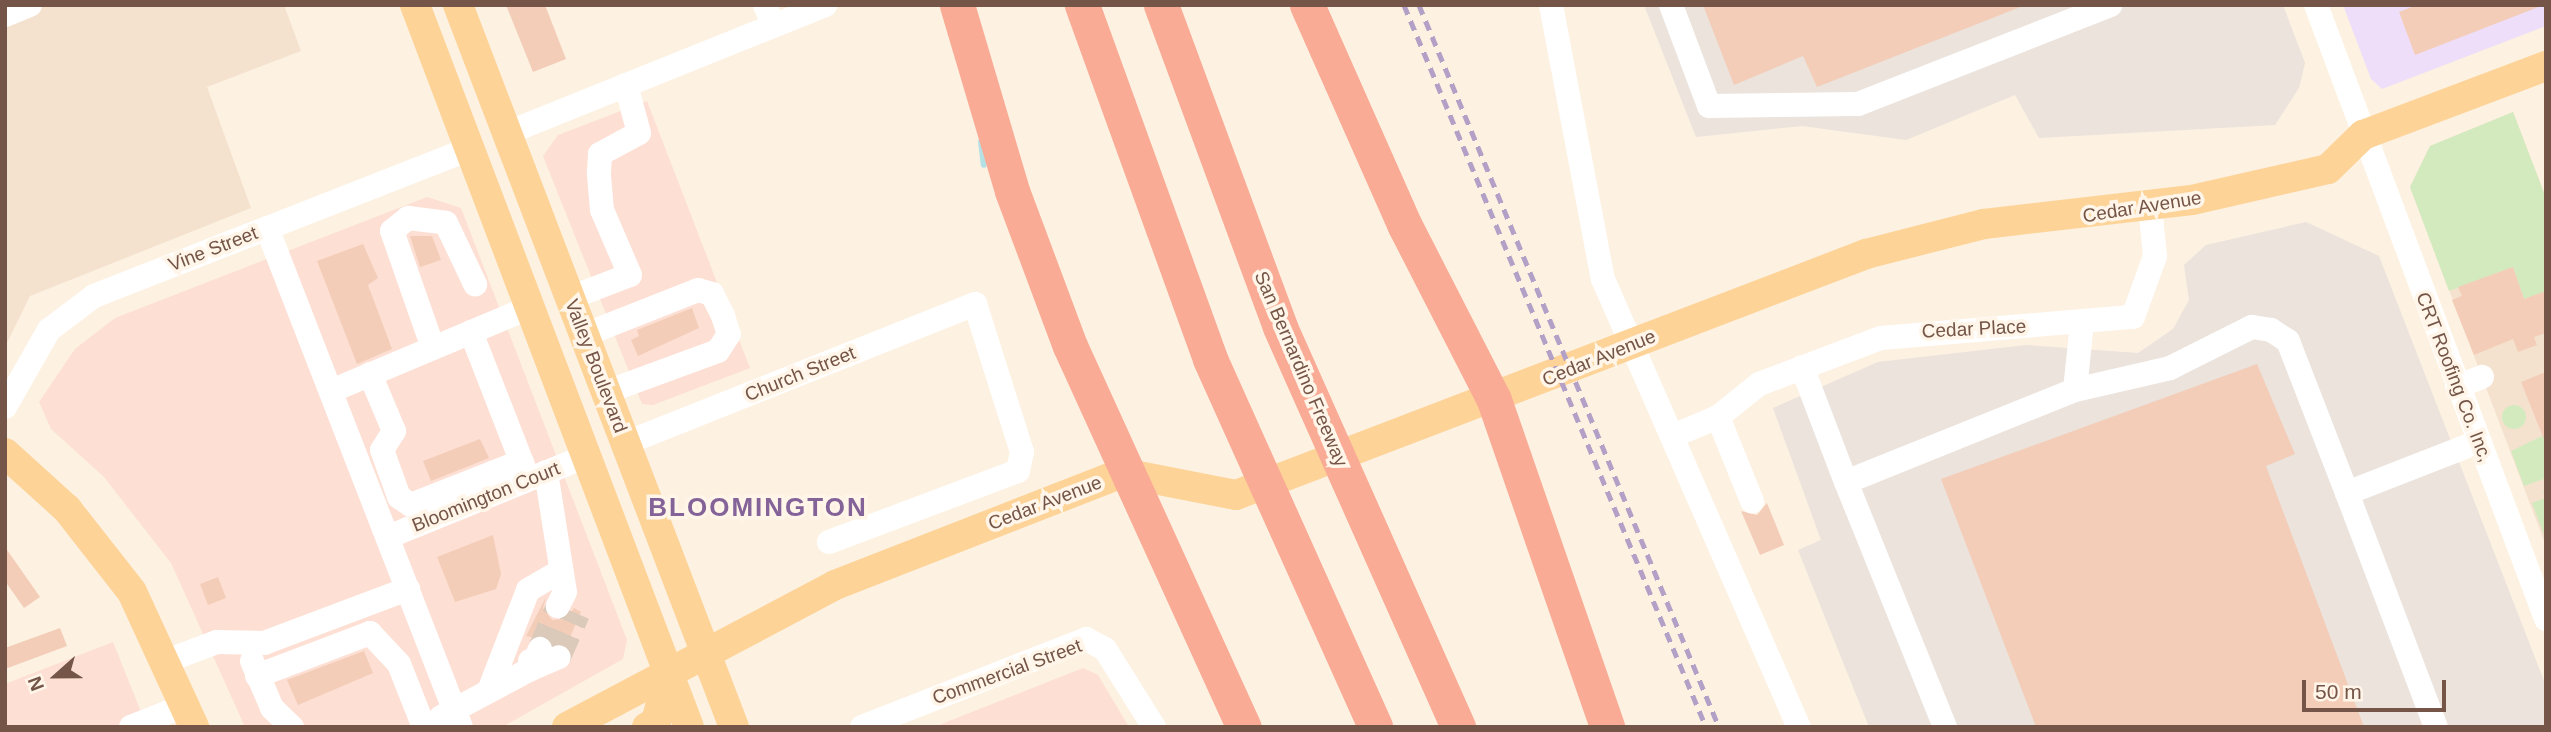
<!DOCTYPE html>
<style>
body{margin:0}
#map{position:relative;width:2551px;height:732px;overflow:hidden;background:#fdf1e1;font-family:Helvetica,sans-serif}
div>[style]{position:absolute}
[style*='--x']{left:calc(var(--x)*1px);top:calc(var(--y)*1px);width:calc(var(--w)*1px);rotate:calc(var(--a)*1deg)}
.residential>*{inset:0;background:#f4e2cf}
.commercial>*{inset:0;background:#fddfd4}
.industrial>*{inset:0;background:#ebe3dc}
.education>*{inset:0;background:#eedef9}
.green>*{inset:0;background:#d3eabf}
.round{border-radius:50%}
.stream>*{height:6px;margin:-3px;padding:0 3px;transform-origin:3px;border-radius:3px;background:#b5e1e6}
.building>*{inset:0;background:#f3cdb8}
.minor-tunnel>*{height:24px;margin-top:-12px;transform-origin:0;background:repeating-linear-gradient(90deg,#dbcaba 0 24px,transparent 0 36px)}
.minor>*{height:24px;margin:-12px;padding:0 12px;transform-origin:12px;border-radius:12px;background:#fff}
.major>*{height:30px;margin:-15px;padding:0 15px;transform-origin:15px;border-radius:15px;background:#fdd397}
.highway>*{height:35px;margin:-17.5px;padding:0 17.5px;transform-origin:17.5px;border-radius:17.5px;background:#f9ab96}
.rail>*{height:5px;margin-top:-2.5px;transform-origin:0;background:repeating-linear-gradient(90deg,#b3a0c6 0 10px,transparent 0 17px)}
span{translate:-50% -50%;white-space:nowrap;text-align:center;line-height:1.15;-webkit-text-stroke:7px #fff5e8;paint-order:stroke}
.street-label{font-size:19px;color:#745547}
.district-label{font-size:26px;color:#846398;font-weight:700;letter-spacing:2px}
.frame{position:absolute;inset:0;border:7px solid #745547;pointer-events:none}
.north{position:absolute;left:21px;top:641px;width:70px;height:70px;-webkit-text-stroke:5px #fff5e8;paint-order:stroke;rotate:249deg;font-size:19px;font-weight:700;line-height:28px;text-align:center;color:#745547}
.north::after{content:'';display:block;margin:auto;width:24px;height:32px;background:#745547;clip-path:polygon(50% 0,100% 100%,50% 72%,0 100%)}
.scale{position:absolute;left:2302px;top:680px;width:144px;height:32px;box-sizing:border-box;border:4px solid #745547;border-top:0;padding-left:9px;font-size:21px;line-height:24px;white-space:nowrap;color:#745547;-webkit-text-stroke:5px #fff5e8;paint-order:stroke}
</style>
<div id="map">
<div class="residential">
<div style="clip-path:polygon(5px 5px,284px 5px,301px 51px,207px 87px,251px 208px,30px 296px,5px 347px)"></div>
<div style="clip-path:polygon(2513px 112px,2546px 198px,2546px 546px,2410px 187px,2430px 146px)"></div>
</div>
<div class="commercial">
<div style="clip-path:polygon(647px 101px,750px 368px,653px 405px,642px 404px,543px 156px,558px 135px)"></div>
<div style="clip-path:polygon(427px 197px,461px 208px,627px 640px,623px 659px,502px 727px,245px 727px,171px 563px,104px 477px,51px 429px,39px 402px,75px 349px,115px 318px)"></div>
<div style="clip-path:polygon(113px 642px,147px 727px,5px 727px,5px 684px)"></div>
<div style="clip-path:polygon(1083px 668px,1098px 675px,1129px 727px,934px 727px)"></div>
</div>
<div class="industrial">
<div style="clip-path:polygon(1644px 5px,2283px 5px,2305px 63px,2299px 88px,2275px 125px,2039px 138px,2015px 95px,1906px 140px,1802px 126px,1696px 137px)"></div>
<div style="clip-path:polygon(2306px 222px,2379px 256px,2546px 686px,2546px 727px,1869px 727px,1798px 550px,1821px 540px,1773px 408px,1878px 362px,2026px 345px,2138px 353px,2173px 329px,2189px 300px,2184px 265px,2206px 245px)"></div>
</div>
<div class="education">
<div style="clip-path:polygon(2343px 5px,2546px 5px,2546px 26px,2382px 89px,2371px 79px)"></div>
</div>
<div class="green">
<div style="clip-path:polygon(2513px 112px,2546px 198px,2546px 291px,2524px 299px,2513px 267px,2449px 291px,2410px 187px,2430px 146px)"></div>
<div class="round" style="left:2502px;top:405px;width:24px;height:24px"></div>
<div style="clip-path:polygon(2546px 434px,2546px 478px,2524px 486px,2511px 451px)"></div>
<div style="clip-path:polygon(2543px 491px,2546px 491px,2546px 537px,2545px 537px,2532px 503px,2545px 498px)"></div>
</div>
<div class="stream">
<div style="--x:981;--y:142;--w:23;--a:83"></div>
</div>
<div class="building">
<div style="clip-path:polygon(506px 5px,545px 5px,566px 59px,533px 72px)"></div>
<div style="clip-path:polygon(1703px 5px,2023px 5px,2023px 6px,1817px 87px,1803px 56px,1734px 85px)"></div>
<div style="clip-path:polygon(2417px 5px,2541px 5px,2541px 6px,2415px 55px,2399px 12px)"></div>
<div style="clip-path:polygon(410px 236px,432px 236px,441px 260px,420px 267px)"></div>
<div style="clip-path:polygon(363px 244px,378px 278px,368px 285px,392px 349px,357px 364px,317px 261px)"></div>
<div style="clip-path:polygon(2513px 267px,2524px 299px,2546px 291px,2546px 333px,2534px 337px,2537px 345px,2518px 352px,2513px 339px,2474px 355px,2452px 300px,2462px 296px,2458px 287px)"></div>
<div style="clip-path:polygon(692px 308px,699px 328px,638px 356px,631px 340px,639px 336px,637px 330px)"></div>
<div style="clip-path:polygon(2257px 364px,2295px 454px,2266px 466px,2364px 727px,2036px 727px,1941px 479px)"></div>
<div style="clip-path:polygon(2546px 372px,2546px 442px,2545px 442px,2521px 382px)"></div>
<div style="clip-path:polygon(480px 439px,489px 458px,431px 481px,423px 461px)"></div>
<div style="clip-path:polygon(1767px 503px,1784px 545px,1760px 555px,1741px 511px,1757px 515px)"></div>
<div style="clip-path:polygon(493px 535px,501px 574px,496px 589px,455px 602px,437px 557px)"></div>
<div style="clip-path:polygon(5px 547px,40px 597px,24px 608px,5px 581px)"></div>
<div style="clip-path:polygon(218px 577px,226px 598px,208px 605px,200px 584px)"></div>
<div style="clip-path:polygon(546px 597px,543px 608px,552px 620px,566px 619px,574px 608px,581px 612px,567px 644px,526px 636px)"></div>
<div style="clip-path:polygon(60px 628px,67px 646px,5px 669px,5px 648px)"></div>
<div style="clip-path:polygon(364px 651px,373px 673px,298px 705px,287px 680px)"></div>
</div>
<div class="minor-tunnel">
<div style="--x:540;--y:649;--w:47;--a:-67.3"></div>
<div style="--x:559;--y:657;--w:47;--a:-66.2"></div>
</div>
<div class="minor">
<div style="--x:765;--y:5;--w:22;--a:68"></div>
<div style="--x:1551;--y:5;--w:279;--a:79.3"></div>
<div style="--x:1603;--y:279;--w:489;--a:66.4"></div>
<div style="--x:1671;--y:5;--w:108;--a:69.4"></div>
<div style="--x:1709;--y:106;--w:149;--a:-0.8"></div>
<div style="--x:1858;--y:104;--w:271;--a:-21.4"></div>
<div style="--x:2316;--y:5;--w:656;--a:69.46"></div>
<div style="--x:5;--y:15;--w:27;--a:-22"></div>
<div style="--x:507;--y:133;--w:343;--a:-21.9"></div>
<div style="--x:267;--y:228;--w:535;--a:68.76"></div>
<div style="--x:570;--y:298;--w:64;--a:-21"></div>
<div style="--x:630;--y:275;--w:71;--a:-113.3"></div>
<div style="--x:602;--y:210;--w:37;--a:-95"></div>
<div style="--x:599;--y:173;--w:19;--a:-87"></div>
<div style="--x:600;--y:154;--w:44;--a:-28.3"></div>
<div style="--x:639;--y:133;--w:50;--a:-105.2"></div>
<div style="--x:2082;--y:323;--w:67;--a:96"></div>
<div style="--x:2075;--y:390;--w:98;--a:-13"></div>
<div style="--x:2170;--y:368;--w:92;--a:-26.6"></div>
<div style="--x:2252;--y:327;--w:19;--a:9"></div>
<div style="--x:2271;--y:330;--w:20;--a:33"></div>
<div style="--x:2288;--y:341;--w:163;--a:68.8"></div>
<div style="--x:2347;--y:493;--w:141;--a:-21.3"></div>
<div style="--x:471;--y:332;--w:155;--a:68.7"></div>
<div style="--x:584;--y:335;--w:123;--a:-21.5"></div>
<div style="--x:698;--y:290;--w:15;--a:16"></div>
<div style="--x:712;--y:294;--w:25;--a:63"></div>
<div style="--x:723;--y:316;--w:19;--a:72"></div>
<div style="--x:729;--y:334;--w:20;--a:123"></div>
<div style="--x:718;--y:351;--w:119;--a:159.9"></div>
<div style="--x:433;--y:348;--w:124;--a:-109.3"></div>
<div style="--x:392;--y:231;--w:21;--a:-39"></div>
<div style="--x:408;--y:218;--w:38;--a:7"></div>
<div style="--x:446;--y:223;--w:68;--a:64.6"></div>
<div style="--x:1802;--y:367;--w:123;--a:69.1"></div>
<div style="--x:1846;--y:482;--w:247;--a:-21.9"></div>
<div style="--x:370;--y:374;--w:62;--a:67.2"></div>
<div style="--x:394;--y:431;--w:22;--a:122"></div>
<div style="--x:382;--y:450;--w:50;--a:70.1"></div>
<div style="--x:399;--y:497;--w:14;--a:34"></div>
<div style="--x:411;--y:505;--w:119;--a:-21.6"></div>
<div style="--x:2457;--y:387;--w:27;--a:-22"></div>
<div style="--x:331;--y:391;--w:214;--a:-22.8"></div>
<div style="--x:5;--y:407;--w:89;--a:-60.3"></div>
<div style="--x:49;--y:330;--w:56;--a:-37.1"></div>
<div style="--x:94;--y:296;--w:403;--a:-21.4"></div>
<div style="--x:1718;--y:417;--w:91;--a:68"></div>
<div style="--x:1675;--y:435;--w:47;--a:-22.7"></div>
<div style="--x:1718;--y:417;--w:53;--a:-38.8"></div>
<div style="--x:1759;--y:384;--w:130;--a:-20.7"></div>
<div style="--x:1881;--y:338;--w:253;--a:-4.8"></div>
<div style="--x:2133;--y:317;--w:65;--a:-70.2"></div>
<div style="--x:2155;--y:256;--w:50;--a:-95.7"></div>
<div style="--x:626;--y:443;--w:376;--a:-21.7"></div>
<div style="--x:975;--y:304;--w:155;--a:72.4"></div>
<div style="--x:1022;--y:452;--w:19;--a:102"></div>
<div style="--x:1018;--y:471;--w:202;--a:159.4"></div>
<div style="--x:546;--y:472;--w:121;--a:81"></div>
<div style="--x:565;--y:592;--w:16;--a:117"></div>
<div style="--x:1846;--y:482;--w:264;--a:68"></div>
<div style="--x:2347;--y:493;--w:250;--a:69.2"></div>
<div style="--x:388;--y:537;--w:212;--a:-22.2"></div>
<div style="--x:169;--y:660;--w:51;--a:-20.6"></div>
<div style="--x:217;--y:642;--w:47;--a:1.2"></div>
<div style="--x:264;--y:643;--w:154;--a:-20.6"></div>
<div style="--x:252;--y:661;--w:51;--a:66.9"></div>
<div style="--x:272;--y:708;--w:28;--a:44"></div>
<div style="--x:530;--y:661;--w:8;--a:83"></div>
<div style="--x:531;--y:669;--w:30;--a:-23"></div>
<div style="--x:257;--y:676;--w:121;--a:-20.8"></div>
<div style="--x:370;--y:633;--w:42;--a:46.9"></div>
<div style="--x:399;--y:664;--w:66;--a:68.5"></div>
<div style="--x:490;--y:688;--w:105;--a:-68.8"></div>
<div style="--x:528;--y:590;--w:38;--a:-30"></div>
<div style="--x:441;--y:717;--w:102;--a:-28.1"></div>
<div style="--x:531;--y:669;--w:22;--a:-66"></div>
<div style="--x:131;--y:727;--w:59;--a:-21.8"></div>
<div style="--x:862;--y:727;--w:241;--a:-21.4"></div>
<div style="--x:1086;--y:639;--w:21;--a:28"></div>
<div style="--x:1105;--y:649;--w:92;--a:57.9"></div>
</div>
<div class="major">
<div style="--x:415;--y:5;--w:772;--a:69.22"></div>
<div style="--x:458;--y:5;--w:773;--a:69.08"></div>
<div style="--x:5;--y:453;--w:84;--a:42.1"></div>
<div style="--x:67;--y:509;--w:105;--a:51.9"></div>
<div style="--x:132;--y:592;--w:149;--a:65.3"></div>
<div style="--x:567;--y:727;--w:303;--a:-27.9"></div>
<div style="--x:835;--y:585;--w:309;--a:-21.3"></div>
<div style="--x:1123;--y:473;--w:115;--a:11"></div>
<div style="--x:1236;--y:495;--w:675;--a:-20.93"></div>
<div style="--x:1866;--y:254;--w:122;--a:-14.3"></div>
<div style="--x:1984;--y:224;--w:209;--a:-6.6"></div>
<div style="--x:2192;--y:200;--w:139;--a:-12.8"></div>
<div style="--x:2328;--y:169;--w:49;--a:-44.2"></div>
<div style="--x:2363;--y:135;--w:196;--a:-20.7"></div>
<div style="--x:647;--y:727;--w:10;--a:-29"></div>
<div style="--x:656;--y:722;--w:52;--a:-75.4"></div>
</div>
<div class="highway">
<div style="--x:957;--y:5;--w:194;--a:73.5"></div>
<div style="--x:1012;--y:191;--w:165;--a:69.5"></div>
<div style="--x:1070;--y:346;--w:419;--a:65.5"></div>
<div style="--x:1082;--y:5;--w:376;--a:70.1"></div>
<div style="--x:1210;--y:359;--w:403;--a:65.8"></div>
<div style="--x:1161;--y:5;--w:343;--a:69.7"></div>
<div style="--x:1280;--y:327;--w:438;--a:66"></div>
<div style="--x:1307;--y:5;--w:242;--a:66.1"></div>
<div style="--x:1405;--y:226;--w:195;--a:62.9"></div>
<div style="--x:1494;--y:400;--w:346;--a:70.9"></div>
</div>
<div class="rail">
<div style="--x:1404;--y:5;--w:783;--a:67.3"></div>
<div style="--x:1419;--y:5;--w:782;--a:67.44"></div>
</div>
<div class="street-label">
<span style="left:2142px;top:207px;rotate:-9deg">Cedar Avenue</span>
<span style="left:213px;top:249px;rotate:-21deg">Vine Street</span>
<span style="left:1974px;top:329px;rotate:-3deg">Cedar Place</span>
<span style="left:1599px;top:358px;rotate:-22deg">Cedar Avenue</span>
<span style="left:596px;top:366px;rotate:69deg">Valley Boulevard</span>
<span style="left:1301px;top:369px;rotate:67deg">San Bernardino Freeway</span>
<span style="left:800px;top:374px;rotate:-22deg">Church Street</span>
<span style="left:2454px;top:377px;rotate:69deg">CRT Roofing Co. Inc,</span>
<span style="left:486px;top:497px;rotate:-22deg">Bloomington Court</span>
<span style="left:1045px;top:503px;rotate:-21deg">Cedar Avenue</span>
<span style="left:1007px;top:672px;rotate:-20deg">Commercial Street</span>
</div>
<div class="district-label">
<span style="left:758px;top:508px">BLOOMINGTON</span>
</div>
<div class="frame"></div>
<div class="north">N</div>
<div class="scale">50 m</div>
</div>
